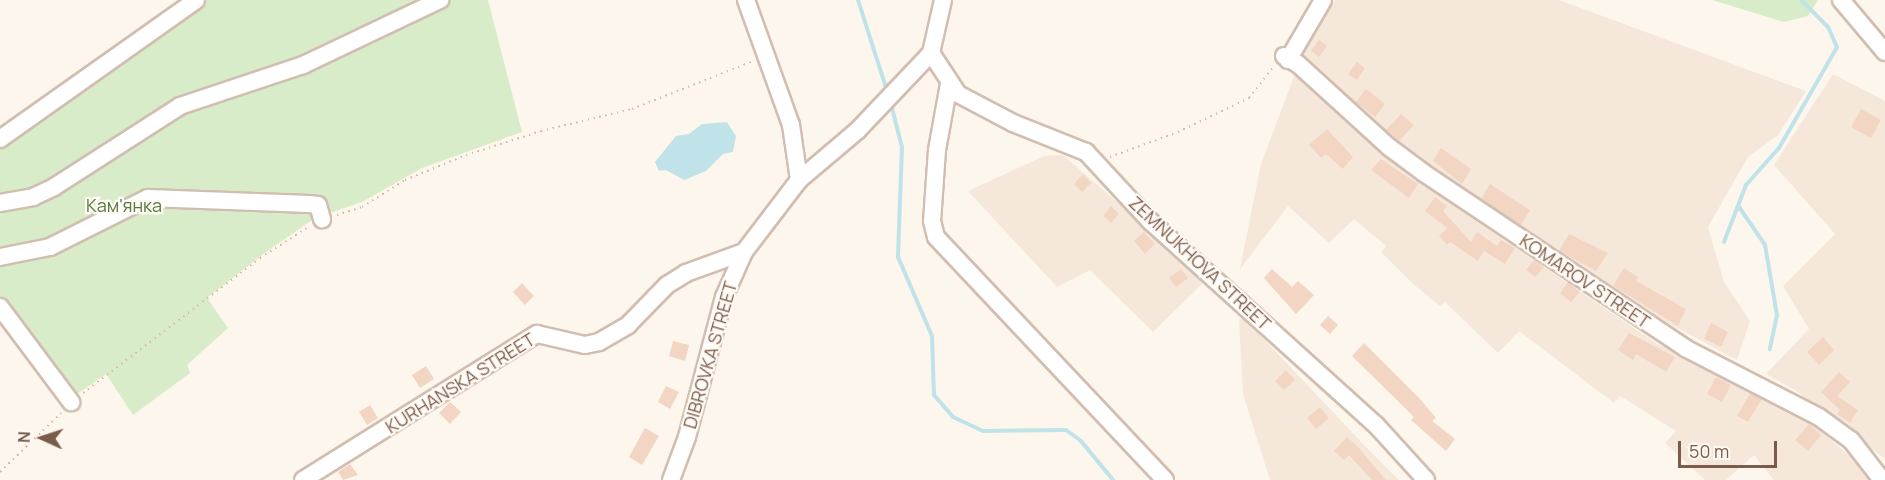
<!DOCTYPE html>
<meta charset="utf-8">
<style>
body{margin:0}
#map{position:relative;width:1885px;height:480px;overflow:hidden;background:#fdf6ec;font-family:Manrope,sans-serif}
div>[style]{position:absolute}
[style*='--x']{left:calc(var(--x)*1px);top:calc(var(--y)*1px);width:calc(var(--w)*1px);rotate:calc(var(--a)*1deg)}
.residential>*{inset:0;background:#f5e8da}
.green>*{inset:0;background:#d8ecc9}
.water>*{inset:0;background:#bfe3e8}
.stream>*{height:4px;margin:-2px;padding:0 2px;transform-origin:2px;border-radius:2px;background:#bfe3e8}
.building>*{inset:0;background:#f3d5c3}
.path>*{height:2px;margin-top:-1px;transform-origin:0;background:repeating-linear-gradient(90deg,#d9b8a5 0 1.5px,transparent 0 6px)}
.roads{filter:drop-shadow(2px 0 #d1beb0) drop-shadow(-2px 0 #d1beb0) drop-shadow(0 2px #d1beb0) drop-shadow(0 -2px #d1beb0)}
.minor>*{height:16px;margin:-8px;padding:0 8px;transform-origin:8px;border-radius:8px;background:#fff}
span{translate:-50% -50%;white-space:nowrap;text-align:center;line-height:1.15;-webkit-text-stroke:4.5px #fffaf3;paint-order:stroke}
.park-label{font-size:18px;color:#537a41}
.street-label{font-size:18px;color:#7a5c4d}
.north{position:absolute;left:12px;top:408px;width:60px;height:60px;-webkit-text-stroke:4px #fffaf3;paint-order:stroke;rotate:273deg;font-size:16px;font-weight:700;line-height:24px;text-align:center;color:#7a5c4d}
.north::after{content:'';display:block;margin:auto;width:21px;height:27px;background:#7a5c4d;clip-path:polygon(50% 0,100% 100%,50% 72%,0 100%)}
.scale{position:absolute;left:1678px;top:441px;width:99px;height:27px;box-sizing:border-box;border:3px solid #7a5c4d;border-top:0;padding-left:8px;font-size:18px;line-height:21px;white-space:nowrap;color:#7a5c4d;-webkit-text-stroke:4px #fffaf3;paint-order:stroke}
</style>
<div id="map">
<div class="residential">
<div style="clip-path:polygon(1335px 0,1559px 0,1806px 91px,1778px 135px,1748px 157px,1708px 227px,1724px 282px,1750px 321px,1737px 360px,1657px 317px,1463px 192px,1409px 153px,1300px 52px)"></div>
<div style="clip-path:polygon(1295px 74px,1368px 142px,1455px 207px,1656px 343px,1791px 407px,1851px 457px,1870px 480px,1774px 480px,1754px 455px,1726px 480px,1705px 480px,1665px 443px,1676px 431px,1620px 396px,1614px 403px,1519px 331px,1498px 353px,1445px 302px,1440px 306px,1413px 284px,1381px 252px,1386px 246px,1354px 219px,1329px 243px,1288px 206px,1240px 269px,1261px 164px)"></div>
<div style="clip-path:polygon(1833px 74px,1885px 101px,1885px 459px,1795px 390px,1766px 374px,1809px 329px,1783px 286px,1835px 234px,1774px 165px)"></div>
<div style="clip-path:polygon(1063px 155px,1206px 280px,1153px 332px,1090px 270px,1057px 287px,968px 191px,1044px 156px)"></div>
<div style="clip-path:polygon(1244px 318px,1366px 447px,1399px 480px,1270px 480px,1243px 394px,1239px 320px)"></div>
</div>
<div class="green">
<div style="clip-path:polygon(200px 0,488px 0,522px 132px,422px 168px,362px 202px,315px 218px,266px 252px,207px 298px,228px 328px,187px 365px,190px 373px,133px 415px,106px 374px,73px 397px,0 302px,0 141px)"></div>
<div style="clip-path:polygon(1712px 0,1818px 0,1808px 16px,1784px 22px)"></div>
</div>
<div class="water">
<div style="clip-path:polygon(727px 122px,736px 136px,733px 152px,723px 154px,706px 171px,684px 180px,666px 170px,659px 171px,655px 162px,676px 136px,689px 134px,702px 124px)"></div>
</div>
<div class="stream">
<div style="--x:858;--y:0;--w:96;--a:72.3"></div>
<div style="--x:891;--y:104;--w:44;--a:75.7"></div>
<div style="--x:902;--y:147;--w:110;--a:92.1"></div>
<div style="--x:898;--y:257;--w:86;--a:66.7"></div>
<div style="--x:932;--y:336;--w:59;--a:88.1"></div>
<div style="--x:934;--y:395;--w:29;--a:49"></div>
<div style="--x:953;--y:417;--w:33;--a:25"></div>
<div style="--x:983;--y:431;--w:83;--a:-0.7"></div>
<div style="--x:1066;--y:430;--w:19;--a:36"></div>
<div style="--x:1081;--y:441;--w:50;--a:50.6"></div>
<div style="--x:1739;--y:207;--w:46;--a:55.6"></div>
<div style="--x:1765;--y:245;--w:71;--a:80.3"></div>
<div style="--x:1777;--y:315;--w:35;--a:102"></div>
<div style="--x:1724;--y:242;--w:61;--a:-68.9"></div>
<div style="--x:1746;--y:185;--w:50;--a:-48.3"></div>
<div style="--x:1779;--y:148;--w:116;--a:-60.1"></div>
<div style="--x:1837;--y:47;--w:22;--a:-114"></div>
<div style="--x:1828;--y:27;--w:38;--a:-135"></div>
</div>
<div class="building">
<div style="clip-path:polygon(1319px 40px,1327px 46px,1319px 57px,1311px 51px)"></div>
<div style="clip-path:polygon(1357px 62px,1365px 68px,1357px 80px,1348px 74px)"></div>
<div style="clip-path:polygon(1366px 89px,1385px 104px,1375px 117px,1356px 102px)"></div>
<div style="clip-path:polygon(1861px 109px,1881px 120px,1871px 138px,1851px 127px)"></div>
<div style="clip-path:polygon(1401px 114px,1414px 125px,1399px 141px,1386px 130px)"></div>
<div style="clip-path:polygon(1327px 129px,1353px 157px,1343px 169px,1326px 154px,1321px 158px,1309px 145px)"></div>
<div style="clip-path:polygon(1441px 148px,1471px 169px,1462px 184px,1433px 161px)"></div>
<div style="clip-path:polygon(1381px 159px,1418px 184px,1409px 198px,1371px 170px)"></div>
<div style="clip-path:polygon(1083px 174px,1091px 183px,1082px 192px,1074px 184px)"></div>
<div style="clip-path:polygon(1490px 184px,1530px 210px,1521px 225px,1481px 199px)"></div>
<div style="clip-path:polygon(1435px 197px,1447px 206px,1443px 211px,1471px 242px,1477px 232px,1497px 246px,1501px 240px,1515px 248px,1505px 264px,1484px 251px,1478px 261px,1450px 242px,1447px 245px,1439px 236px,1447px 228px,1425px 211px)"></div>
<div style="clip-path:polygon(1111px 206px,1119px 214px,1111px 223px,1103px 216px)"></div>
<div style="clip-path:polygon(1144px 232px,1155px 244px,1145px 254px,1134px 241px)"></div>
<div style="clip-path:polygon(1569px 234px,1608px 253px,1596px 271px,1559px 251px)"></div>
<div style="clip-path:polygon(1534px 260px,1544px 267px,1535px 277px,1526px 270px)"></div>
<div style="clip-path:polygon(1624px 268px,1638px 277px,1636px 281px,1686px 309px,1678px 326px,1613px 286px)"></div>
<div style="clip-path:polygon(1181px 269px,1188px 278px,1176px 287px,1169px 278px)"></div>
<div style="clip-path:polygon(1272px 269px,1292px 287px,1298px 281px,1314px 295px,1296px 314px,1264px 278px)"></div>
<div style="clip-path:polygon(1568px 282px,1580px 292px,1571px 302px,1560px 293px)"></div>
<div style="clip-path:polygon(522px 283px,534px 296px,525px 305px,513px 292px)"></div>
<div style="clip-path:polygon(1328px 316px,1338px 325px,1330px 334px,1320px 325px)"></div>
<div style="clip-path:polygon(1711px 323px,1728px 332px,1721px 347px,1704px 339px)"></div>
<div style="clip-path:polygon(1629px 333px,1675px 357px,1666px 372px,1636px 354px,1633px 360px,1618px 350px)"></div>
<div style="clip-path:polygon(1823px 337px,1834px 350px,1819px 365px,1807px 352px)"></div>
<div style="clip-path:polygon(673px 341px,689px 345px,685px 361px,669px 356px)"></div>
<div style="clip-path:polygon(1364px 343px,1419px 398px,1436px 418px,1432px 421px,1455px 439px,1446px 451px,1411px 420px,1414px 417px,1352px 356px)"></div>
<div style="clip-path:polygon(426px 366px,434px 379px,420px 388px,412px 375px)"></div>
<div style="clip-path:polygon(1286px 370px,1295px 380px,1284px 390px,1275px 381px)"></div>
<div style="clip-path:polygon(1839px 372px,1850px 382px,1837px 396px,1858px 410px,1850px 423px,1837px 414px,1840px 410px,1821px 392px)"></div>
<div style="clip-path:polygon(1716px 377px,1731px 385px,1722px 402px,1707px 394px)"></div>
<div style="clip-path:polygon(666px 386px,679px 392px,670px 409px,658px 402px)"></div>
<div style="clip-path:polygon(1750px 393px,1762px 399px,1748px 422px,1737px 416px)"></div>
<div style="clip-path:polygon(450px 402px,461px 412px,450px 424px,439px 413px)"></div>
<div style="clip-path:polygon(370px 405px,378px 418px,367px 425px,359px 412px)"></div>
<div style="clip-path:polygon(1320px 407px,1329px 418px,1316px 429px,1307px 418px)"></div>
<div style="clip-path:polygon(1809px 424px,1821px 435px,1808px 451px,1795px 440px)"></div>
<div style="clip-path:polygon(645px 428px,659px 436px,642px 465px,629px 457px)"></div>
<div style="clip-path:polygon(1347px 437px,1357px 446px,1386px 480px,1372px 480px,1349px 455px,1344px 460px,1334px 451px)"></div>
<div style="clip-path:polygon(350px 464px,358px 475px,343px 480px,338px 472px)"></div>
</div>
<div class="path">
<div style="--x:1110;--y:157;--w:72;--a:-20.2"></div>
<div style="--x:1178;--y:132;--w:79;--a:-25.6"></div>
<div style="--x:1249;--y:98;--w:41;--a:-52"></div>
<div style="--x:337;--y:215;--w:26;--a:-18"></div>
<div style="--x:362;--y:207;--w:51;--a:-32.1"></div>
<div style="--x:405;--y:180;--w:66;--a:-22.3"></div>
<div style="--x:466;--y:155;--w:79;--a:-17.7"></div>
<div style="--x:541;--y:131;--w:94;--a:-13.6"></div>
<div style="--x:632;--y:109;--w:128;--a:-21.6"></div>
<div style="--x:83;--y:393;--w:223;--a:-37.3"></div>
<div style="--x:260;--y:258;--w:59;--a:-32.6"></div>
<div style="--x:0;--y:472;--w:85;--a:-44"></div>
</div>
<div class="roads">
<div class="minor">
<div style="--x:746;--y:0;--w:133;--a:70.2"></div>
<div style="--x:791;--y:125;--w:56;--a:81.7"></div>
<div style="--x:1841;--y:0;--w:68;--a:49.8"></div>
<div style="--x:931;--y:53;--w:49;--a:56.6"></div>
<div style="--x:958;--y:94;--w:62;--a:27.8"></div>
<div style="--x:1013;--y:123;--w:79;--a:21.7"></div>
<div style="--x:1086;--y:152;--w:94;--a:47.2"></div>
<div style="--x:1150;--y:221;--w:304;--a:42.1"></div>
<div style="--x:1376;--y:425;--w:74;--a:47.7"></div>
<div style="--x:1284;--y:56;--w:16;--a:30"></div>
<div style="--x:1298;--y:64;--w:123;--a:42.4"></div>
<div style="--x:1389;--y:147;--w:44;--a:36.6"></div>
<div style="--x:1424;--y:173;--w:314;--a:33.8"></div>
<div style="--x:1685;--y:348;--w:151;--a:27.2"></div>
<div style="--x:1819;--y:417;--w:39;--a:36"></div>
<div style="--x:1851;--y:440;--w:51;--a:52.2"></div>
<div style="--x:1288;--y:60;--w:69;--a:-59.7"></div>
<div style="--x:949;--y:84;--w:67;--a:100.3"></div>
<div style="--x:937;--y:150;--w:71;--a:94"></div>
<div style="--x:932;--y:221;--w:16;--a:76"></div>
<div style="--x:936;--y:237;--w:334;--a:46.7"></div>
<div style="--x:0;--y:139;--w:240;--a:-35.3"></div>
<div style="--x:0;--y:203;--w:34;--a:-10"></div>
<div style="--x:33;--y:197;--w:23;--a:-25"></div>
<div style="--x:54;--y:187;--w:150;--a:-32.7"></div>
<div style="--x:180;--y:106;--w:130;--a:-18.4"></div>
<div style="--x:303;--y:65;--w:152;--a:-25.4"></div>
<div style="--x:0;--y:257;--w:51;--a:-11.3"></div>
<div style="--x:50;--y:247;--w:110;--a:-26.6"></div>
<div style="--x:148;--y:198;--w:161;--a:2.1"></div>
<div style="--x:309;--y:204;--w:9;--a:6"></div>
<div style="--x:318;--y:205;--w:15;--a:74"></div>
<div style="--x:0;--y:307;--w:119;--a:53.2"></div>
<div style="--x:303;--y:480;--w:276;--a:-32"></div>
<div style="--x:537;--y:334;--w:49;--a:12.9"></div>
<div style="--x:585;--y:345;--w:14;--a:-12"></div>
<div style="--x:599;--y:342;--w:34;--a:-30"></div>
<div style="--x:628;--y:325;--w:56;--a:-45.7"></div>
<div style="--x:667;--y:285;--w:22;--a:-32"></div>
<div style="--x:686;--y:273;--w:62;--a:-19.9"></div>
<div style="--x:671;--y:480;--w:46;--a:-69.6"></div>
<div style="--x:687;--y:437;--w:145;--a:-75.2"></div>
<div style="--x:724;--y:297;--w:49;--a:-66"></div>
<div style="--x:744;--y:252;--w:91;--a:-52.6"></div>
<div style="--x:799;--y:180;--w:76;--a:-40.2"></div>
<div style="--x:857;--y:131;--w:108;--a:-46.5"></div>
<div style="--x:931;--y:53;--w:54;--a:-77.2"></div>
</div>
</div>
<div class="park-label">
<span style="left:124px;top:205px">Кам'янка</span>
</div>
<div class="street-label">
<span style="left:1200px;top:263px;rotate:43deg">ZEMNUKHOVA STREET</span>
<span style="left:1585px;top:281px;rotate:34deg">KOMAROV STREET</span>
<span style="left:710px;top:355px;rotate:-74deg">DIBROVKA STREET</span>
<span style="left:460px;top:383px;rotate:-32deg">KURHANSKA STREET</span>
</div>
<div class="north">N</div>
<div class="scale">50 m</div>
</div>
